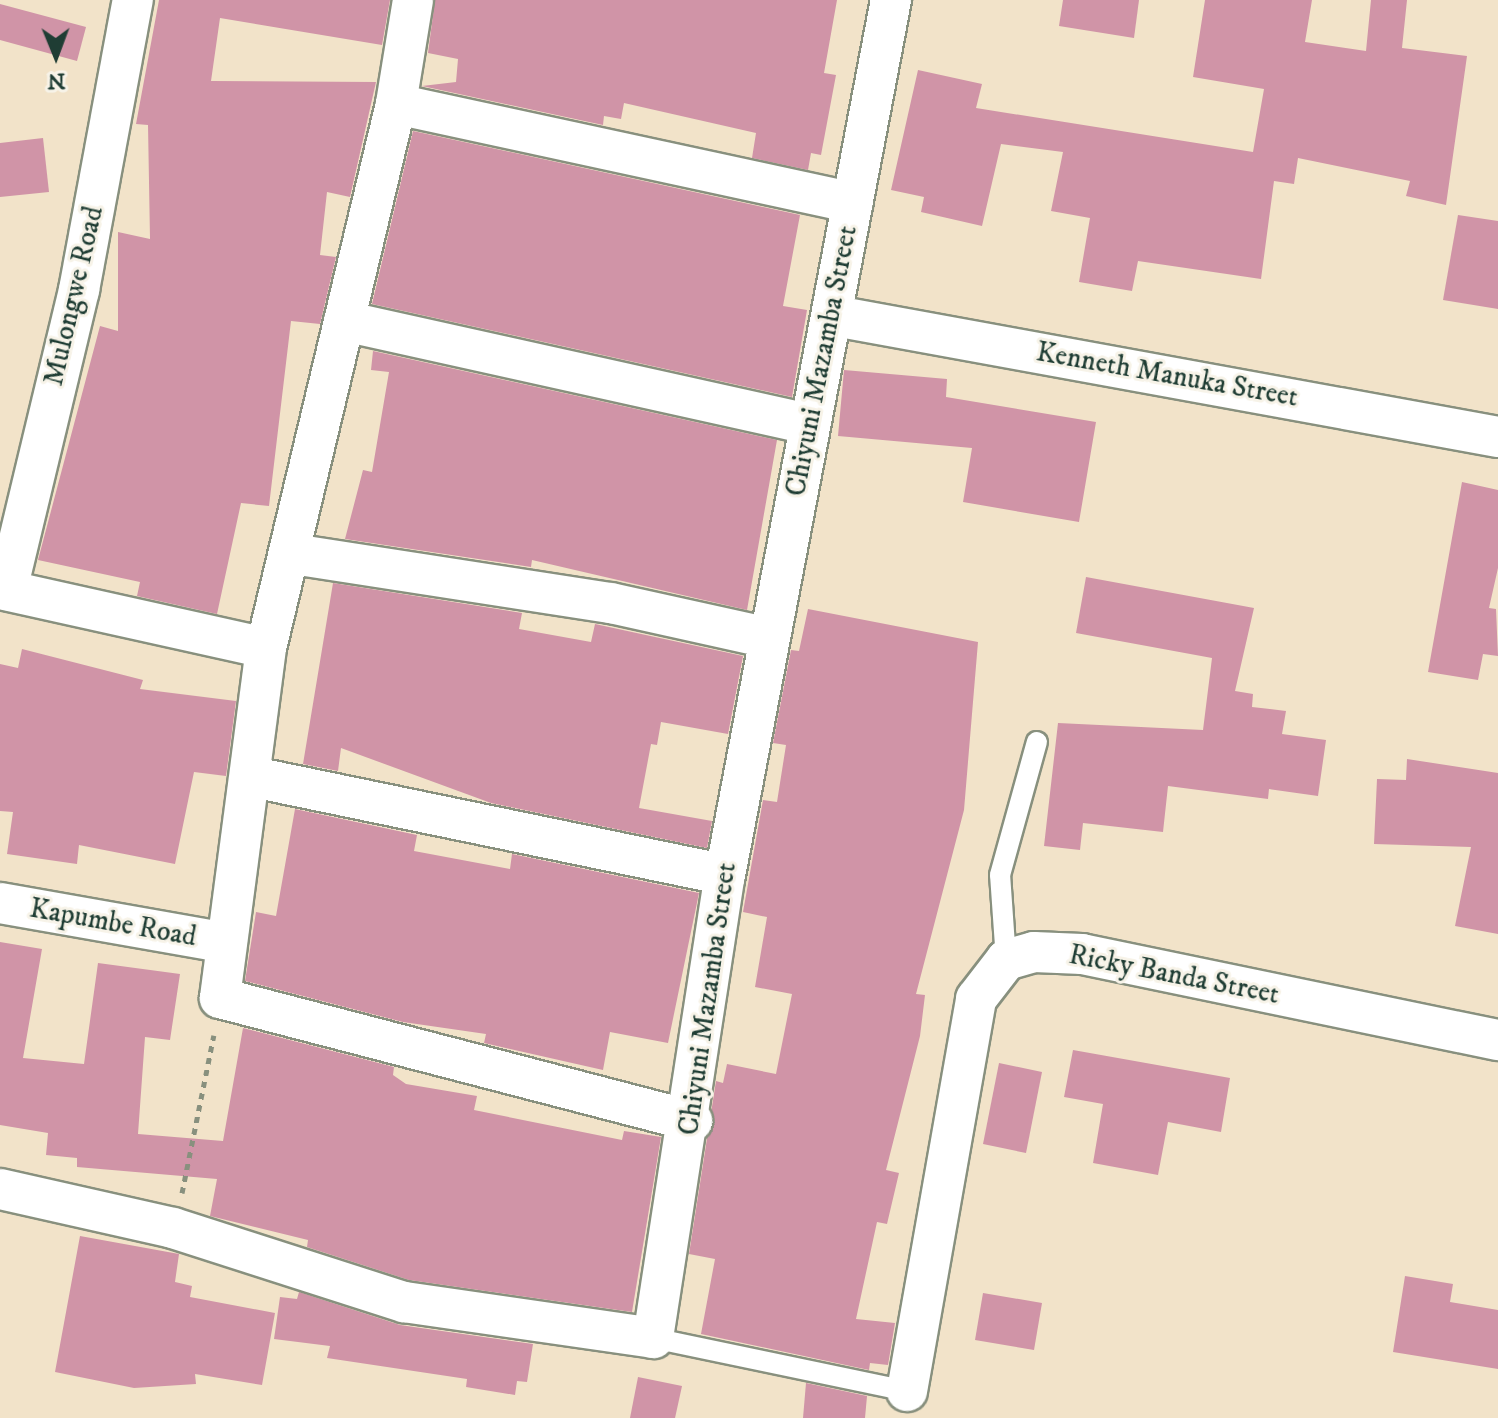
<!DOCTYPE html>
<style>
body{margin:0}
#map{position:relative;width:1498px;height:1418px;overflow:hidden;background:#f2e3c9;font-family:"IM FELL DW Pica",serif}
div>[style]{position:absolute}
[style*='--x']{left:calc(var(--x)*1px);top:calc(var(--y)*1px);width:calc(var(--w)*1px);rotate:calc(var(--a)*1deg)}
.building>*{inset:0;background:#d094a7}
.path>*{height:5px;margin-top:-2.5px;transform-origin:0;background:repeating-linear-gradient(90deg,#88907e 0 6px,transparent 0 12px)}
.roads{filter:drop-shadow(2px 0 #88907e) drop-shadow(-2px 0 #88907e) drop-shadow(0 2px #88907e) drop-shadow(0 -2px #88907e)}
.service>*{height:20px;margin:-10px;padding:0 10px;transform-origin:10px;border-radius:10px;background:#fff}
.minor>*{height:40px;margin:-20px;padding:0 20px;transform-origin:20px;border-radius:20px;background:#fff}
span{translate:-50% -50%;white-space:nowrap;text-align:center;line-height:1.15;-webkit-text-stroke:6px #f7f3e8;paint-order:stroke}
.street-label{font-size:28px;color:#1f3d34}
.north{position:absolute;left:16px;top:16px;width:80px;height:80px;-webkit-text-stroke:6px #f7f3e8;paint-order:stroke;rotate:179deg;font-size:22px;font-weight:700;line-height:32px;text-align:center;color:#1f3d34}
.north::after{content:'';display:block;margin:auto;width:28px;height:36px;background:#1f3d34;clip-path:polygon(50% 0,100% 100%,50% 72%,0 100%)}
</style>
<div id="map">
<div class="building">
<div style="clip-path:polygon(159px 0,390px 0,382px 45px,220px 18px,211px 81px,376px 82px,350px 197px,327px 192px,320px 255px,336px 257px,320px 324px,291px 321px,269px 506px,241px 503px,217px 614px,137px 596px,140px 582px,38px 560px,100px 326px,118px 331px,118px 232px,150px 239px,148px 125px,136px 124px)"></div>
<div style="clip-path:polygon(435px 0,837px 0,824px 73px,836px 75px,821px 155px,811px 153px,808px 170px,752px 158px,756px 133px,624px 103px,621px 119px,604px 116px,603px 125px,422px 86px,456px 82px,458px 59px,428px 53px)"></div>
<div style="clip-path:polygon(1063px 0,1139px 0,1134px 38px,1059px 26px)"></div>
<div style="clip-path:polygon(1205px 0,1312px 0,1305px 42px,1366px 51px,1371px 0,1407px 0,1402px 48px,1467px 56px,1446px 205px,1406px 196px,1410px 181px,1298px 158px,1294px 184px,1274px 181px,1261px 279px,1138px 261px,1132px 291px,1079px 282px,1090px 218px,1051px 211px,1063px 152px,1001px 144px,982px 226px,921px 212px,924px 197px,891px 190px,918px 70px,982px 84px,976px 108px,1253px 152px,1264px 89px,1193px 77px)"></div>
<div style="clip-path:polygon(0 4px,86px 27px,77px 61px,0 40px)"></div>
<div style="clip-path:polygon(413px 131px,800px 215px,783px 306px,807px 310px,792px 397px,372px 304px)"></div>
<div style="clip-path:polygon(43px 138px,49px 192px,0 197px,0 143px)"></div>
<div style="clip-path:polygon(1458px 215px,1498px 221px,1498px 309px,1443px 300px)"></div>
<div style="clip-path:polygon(373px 351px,777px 440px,747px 610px,532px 560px,531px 567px,345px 539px,363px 470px,372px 472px,389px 372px,371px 370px)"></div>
<div style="clip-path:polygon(844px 370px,947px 379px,946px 397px,1096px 422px,1079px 522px,963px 502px,972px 448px,838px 436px)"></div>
<div style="clip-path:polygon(1462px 482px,1498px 490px,1498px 568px,1489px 608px,1496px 609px,1498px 656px,1483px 654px,1478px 680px,1428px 672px)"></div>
<div style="clip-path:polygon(1086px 577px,1254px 608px,1235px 691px,1253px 694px,1252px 707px,1286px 711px,1282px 734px,1326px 740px,1318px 796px,1269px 789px,1268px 799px,1168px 786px,1163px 832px,1083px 823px,1080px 850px,1044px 846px,1058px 723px,1203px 730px,1212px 658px,1076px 633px)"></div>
<div style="clip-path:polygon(333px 583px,522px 613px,519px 629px,591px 642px,595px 624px,743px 656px,728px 734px,661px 722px,657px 745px,651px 744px,639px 808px,712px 821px,707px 848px,491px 803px,341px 748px,338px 771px,303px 764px)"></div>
<div style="clip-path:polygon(808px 609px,978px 642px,964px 810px,916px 994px,925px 995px,920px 1036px,886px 1170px,899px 1173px,887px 1224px,877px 1222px,856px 1319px,895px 1323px,888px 1365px,870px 1363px,869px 1370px,701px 1334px,715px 1259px,689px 1254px,716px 1081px,723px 1083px,727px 1064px,776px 1074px,792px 994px,755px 987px,767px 917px,743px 912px,763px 800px,777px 802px,786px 745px,773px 743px,791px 650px,799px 651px)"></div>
<div style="clip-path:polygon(22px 649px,143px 680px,140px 689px,236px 701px,226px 776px,194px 772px,175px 864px,79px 845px,77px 864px,7px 854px,13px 812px,0 811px,0 664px,18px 668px)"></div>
<div style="clip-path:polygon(1407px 759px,1498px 773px,1498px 934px,1455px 926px,1471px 847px,1374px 844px,1377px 779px,1406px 780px)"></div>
<div style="clip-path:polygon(295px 809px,417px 835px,414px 851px,510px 869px,512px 854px,699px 893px,668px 1043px,610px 1032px,603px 1070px,484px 1043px,486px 1034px,403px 1022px,245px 981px,256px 912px,276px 916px)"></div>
<div style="clip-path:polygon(0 942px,42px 949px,23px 1058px,84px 1064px,98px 963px,180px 974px,170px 1040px,145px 1037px,138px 1134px,223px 1141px,243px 1028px,394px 1067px,393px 1075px,406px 1084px,477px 1096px,474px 1110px,622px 1140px,624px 1131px,661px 1137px,632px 1312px,409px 1280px,307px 1247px,308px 1240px,210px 1216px,217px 1179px,77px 1167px,77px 1158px,46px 1155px,48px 1133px,0 1125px)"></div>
<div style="clip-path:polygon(1073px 1050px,1230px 1078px,1221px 1132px,1168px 1122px,1158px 1175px,1093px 1163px,1103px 1104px,1064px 1097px)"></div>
<div style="clip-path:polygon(999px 1063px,1042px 1072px,1026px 1153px,983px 1144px)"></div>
<div style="clip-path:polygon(80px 1236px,179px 1254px,175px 1282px,192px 1286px,190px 1297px,275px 1313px,262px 1385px,195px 1374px,196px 1384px,134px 1388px,55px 1372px)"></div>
<div style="clip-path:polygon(1405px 1276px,1453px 1284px,1450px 1302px,1498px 1310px,1498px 1369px,1393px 1352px)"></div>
<div style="clip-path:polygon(299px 1292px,400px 1325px,533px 1344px,527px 1382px,517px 1381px,515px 1395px,466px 1387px,467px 1379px,327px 1358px,330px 1346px,274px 1339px,280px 1297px,297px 1299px)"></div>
<div style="clip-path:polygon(983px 1293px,1042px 1303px,1034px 1350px,975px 1340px)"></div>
<div style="clip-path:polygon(638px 1377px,682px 1386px,675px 1418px,630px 1418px)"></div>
<div style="clip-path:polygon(806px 1383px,867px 1396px,865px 1418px,803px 1418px)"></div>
</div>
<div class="path">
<div style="--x:182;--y:1193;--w:161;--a:-78.6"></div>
</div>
<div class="roads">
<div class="service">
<div style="--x:1006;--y:960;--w:85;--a:-94"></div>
<div style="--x:1000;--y:875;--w:138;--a:-74.5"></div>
<div style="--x:653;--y:1338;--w:259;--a:11.8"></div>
</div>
<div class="minor">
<div style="--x:413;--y:0;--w:105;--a:99.3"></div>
<div style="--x:396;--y:104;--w:559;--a:103.44"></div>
<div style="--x:266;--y:648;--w:353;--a:97.5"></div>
<div style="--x:220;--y:998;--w:488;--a:14.6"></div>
<div style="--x:396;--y:104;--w:467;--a:12.2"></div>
<div style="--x:835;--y:316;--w:674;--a:10.34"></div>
<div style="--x:344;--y:321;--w:477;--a:12.5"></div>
<div style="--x:293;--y:554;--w:322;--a:8.8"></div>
<div style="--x:611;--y:603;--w:162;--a:12.5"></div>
<div style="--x:0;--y:589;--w:272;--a:12.5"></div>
<div style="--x:7;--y:590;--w:309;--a:-76.5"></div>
<div style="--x:79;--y:290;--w:295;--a:-79.5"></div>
<div style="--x:253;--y:777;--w:482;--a:11.7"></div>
<div style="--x:0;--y:903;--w:230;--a:10"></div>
<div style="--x:0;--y:1189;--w:177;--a:12.7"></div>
<div style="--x:173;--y:1228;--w:243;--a:17.8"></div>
<div style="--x:404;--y:1302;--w:252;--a:8.2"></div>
<div style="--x:653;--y:1338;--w:469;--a:-81.2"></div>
<div style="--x:725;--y:875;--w:891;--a:-79.26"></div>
<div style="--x:907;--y:1391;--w:398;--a:-80"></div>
<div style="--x:976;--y:999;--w:49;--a:-52.4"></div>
<div style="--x:1006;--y:960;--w:29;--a:-16"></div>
<div style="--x:1034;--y:952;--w:48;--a:2.4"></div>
<div style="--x:1082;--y:954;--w:425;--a:11.7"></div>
</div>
</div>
<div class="street-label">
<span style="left:74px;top:296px;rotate:-77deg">Mulongwe Road</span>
<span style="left:822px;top:361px;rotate:-79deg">Chiyuni Mazamba Street</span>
<span style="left:1167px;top:375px;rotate:10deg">Kenneth Manuka Street</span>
<span style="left:113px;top:923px;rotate:10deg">Kapumbe Road</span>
<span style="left:1174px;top:975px;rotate:11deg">Ricky Banda Street</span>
<span style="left:708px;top:999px;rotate:-82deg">Chiyuni Mazamba Street</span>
</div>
<div class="north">N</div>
</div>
